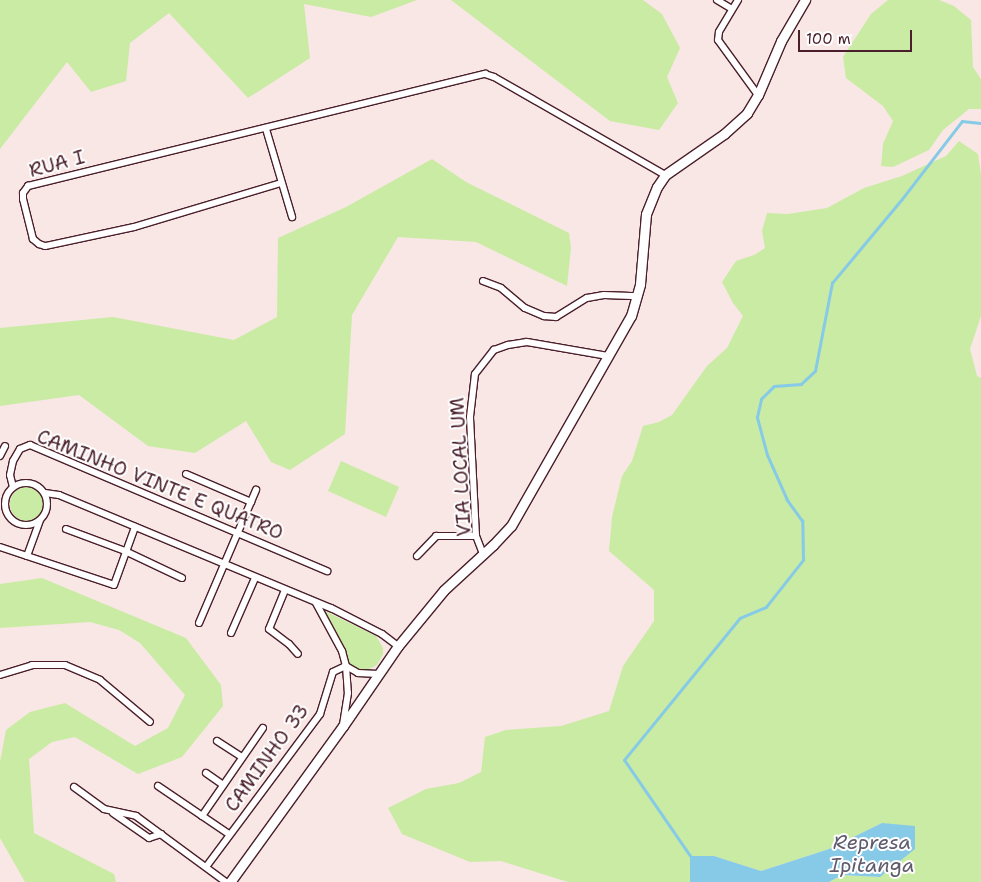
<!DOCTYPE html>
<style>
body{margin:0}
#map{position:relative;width:981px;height:882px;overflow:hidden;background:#f8e7e4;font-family:"Shantell Sans",sans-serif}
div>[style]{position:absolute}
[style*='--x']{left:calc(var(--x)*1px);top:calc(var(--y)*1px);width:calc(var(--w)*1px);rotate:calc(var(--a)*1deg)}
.green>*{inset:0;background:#caeba3}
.round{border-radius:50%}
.water>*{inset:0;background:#86cae7}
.stream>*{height:2.5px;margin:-1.25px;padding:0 1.25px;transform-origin:1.25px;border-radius:1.25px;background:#86cae7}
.roads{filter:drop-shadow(1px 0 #4a1f2b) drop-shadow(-1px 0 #4a1f2b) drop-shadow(0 1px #4a1f2b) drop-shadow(0 -1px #4a1f2b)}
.street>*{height:6px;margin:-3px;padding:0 3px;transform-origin:3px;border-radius:3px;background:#fff}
.street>.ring{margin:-3px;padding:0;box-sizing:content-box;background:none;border:6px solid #fff;border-radius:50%}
.secondary>*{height:9px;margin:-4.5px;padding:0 4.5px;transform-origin:4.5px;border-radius:4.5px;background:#fff}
span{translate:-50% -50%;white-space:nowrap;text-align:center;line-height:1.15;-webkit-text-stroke:4px #fff;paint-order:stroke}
.street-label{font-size:19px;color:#4a1f2b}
.water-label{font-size:20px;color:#5f5b6d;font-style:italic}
.scale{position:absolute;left:798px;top:30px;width:114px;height:22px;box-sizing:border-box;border:2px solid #4a1f2b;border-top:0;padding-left:6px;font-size:15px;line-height:18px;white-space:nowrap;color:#4a1f2b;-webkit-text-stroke:4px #fff;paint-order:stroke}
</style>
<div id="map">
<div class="green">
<div style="clip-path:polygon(0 0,417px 0,371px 17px,304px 4px,310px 58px,248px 98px,169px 13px,130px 43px,126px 81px,91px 92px,67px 62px,0 149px)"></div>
<div style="clip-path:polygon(451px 0,643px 0,662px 14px,680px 48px,667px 77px,678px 103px,659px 130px,610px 121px)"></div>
<div style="clip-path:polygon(888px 0,939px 0,954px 6px,971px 20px,973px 67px,981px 79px,981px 109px,969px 109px,943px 130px,929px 150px,893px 167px,881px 166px,883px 144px,893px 121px,883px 106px,846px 78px,843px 57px,871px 14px)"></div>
<div style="clip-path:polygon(959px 141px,978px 154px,981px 174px,981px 316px,970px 349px,977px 376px,981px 378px,981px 882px,829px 882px,842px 875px,880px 877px,882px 823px,829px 849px,761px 871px,714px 856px,690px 856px,690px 882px,568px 882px,501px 861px,470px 862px,402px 834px,388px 808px,426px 789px,459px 783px,481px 772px,485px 737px,506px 730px,561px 726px,609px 711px,623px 666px,654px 621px,654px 590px,609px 551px,612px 517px,622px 476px,632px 461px,643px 426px,659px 422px,672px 415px,707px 366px,727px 348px,743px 316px,733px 303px,722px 282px,736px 261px,754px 255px,765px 248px,762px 231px,767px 213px,788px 214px,827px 208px,864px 188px,902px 176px,946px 156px)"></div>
<div style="clip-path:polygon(432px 159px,466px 182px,569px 233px,571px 248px,567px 286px,476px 242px,398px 237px,352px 315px,345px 434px,290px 470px,271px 462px,246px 421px,195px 453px,148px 446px,79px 395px,0 406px,0 328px,113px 317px,234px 340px,277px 317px,278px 238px,346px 207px)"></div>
<div style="clip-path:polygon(341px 461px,399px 487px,386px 517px,328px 491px)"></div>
<div class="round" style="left:10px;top:487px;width:34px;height:34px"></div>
<div style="clip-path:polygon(42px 578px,186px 638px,221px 685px,223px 706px,182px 757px,138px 774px,75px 737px,52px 742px,29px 759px,34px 833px,114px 874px,116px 882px,25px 882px,0 838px,0 762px,6px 730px,30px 712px,65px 703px,135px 746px,168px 728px,185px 695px,140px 643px,119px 630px,90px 622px,0 628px,0 584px)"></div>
<div style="clip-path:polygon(325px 611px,376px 636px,383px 648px,383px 654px,377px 665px,365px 671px,358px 670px,348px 663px,337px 633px,323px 613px)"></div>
</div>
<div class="water">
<div style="clip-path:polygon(882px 823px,915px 826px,915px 849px,880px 877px,842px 875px,829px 882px,690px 882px,690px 856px,714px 856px,761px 871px,829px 849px)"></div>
</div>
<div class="stream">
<div style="--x:690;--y:856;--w:116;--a:-124.5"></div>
<div style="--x:624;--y:760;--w:183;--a:-50.8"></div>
<div style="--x:740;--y:618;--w:28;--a:-23"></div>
<div style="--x:766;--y:607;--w:60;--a:-51.8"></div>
<div style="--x:803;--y:560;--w:39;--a:-91"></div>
<div style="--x:802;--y:521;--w:26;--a:-126"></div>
<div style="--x:787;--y:500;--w:49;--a:-114"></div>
<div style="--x:767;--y:455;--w:39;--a:-105"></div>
<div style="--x:757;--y:417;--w:18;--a:-77"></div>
<div style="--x:761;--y:399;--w:18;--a:-45"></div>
<div style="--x:774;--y:386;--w:27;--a:-4"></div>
<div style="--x:801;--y:384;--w:19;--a:-43"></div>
<div style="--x:815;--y:371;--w:90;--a:-79.1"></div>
<div style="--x:832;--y:283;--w:109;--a:-50.2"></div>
<div style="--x:902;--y:199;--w:98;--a:-52.4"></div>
<div style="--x:962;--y:121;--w:19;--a:6"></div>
</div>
<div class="roads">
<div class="street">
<div style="--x:717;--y:0;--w:17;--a:31"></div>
<div style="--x:738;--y:0;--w:37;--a:121"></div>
<div style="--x:719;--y:32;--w:8;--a:97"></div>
<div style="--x:718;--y:40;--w:68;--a:54"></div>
<div style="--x:266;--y:129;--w:92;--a:73.5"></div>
<div style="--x:281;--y:183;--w:153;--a:163.3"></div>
<div style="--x:134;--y:227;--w:91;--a:167.9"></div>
<div style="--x:45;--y:246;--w:6;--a:-162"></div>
<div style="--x:39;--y:244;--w:8;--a:-140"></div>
<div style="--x:33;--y:239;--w:41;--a:-104"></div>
<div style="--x:23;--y:199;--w:6;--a:-90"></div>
<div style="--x:23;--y:193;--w:9;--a:-54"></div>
<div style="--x:28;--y:186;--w:471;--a:-13.8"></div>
<div style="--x:485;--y:74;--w:9;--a:18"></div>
<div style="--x:494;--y:77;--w:197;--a:29.8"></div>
<div style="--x:483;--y:281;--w:19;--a:21"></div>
<div style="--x:501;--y:288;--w:31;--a:40"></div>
<div style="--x:525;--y:308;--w:21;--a:23"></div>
<div style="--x:544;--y:316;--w:12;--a:5"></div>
<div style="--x:556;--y:317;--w:36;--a:-32"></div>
<div style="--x:587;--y:298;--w:17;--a:-10"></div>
<div style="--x:604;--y:295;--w:34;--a:2"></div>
<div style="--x:0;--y:456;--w:11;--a:-63"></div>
<div style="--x:186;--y:474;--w:71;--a:23.3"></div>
<div class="ring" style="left:5px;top:483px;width:36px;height:36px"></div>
<div style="--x:13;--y:487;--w:12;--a:-104"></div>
<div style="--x:10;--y:475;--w:14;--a:-78"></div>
<div style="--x:13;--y:461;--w:14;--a:-60"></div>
<div style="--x:20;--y:449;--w:11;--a:-22"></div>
<div style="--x:30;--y:445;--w:323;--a:23"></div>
<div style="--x:45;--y:493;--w:14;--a:8"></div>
<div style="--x:59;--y:495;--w:295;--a:22.6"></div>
<div style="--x:331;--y:608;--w:57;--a:27"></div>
<div style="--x:382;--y:634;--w:20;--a:37"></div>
<div style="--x:66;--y:529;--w:63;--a:20.4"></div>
<div style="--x:125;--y:551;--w:63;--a:25.3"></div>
<div style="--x:0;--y:547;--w:120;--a:18.4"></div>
<div style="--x:114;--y:585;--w:62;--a:-70.1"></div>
<div style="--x:483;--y:554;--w:19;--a:-111"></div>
<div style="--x:476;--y:536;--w:119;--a:-92.9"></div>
<div style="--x:470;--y:417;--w:43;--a:-83.4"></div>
<div style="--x:475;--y:374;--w:31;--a:-52"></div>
<div style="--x:494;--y:350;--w:15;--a:-20"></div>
<div style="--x:508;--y:345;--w:19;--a:-9"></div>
<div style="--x:527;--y:342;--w:82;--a:9.8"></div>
<div style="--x:27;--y:556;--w:37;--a:-70"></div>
<div style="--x:417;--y:556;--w:28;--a:-46"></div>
<div style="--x:436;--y:536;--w:40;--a:0"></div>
<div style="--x:285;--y:590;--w:42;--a:112.3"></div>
<div style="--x:269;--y:629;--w:25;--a:37"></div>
<div style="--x:289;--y:644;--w:13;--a:48"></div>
<div style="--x:316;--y:603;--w:55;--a:61.6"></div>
<div style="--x:342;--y:651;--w:16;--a:75"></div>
<div style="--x:346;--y:666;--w:27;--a:86"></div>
<div style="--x:348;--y:693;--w:31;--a:99"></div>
<div style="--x:199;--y:623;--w:145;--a:-66.8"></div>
<div style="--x:231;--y:633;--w:60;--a:-66.4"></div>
<div style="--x:346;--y:666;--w:14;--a:30"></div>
<div style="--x:358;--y:673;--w:20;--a:3"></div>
<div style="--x:0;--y:675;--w:34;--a:-17"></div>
<div style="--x:32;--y:665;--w:33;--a:0"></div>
<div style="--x:65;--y:665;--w:38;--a:23"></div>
<div style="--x:100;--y:680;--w:65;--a:40"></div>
<div style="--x:217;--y:741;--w:30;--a:33"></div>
<div style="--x:206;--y:773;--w:21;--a:35"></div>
<div style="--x:158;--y:786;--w:86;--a:34.1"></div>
<div style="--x:74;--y:787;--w:37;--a:36"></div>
<div style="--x:104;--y:809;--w:33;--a:12"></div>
<div style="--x:136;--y:816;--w:112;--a:36.3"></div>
<div style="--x:113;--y:813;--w:44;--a:34.8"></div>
<div style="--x:149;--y:838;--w:13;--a:-18"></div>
<div style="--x:202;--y:816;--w:107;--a:-55.3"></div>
<div style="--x:206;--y:867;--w:191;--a:-53.3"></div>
<div style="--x:320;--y:714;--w:44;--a:-72.8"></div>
<div style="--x:333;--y:672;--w:14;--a:-25"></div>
</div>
<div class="secondary">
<div style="--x:230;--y:882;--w:193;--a:-54.1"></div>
<div style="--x:343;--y:726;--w:97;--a:-55.5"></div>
<div style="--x:398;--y:646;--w:72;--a:-50.6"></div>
<div style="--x:444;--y:590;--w:67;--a:-42.6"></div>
<div style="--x:493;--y:545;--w:26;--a:-47"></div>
<div style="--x:511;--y:526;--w:242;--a:-60.3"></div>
<div style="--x:631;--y:316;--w:33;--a:-74"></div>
<div style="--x:640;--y:284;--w:70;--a:-85.1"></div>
<div style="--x:646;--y:214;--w:29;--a:-68"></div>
<div style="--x:657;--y:187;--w:14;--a:-56"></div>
<div style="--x:665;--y:175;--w:72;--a:-34.8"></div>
<div style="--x:724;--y:134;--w:31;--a:-42"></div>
<div style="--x:747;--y:113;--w:21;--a:-59"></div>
<div style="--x:758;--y:95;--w:59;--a:-66.9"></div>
<div style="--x:781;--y:41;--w:48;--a:-59.7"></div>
</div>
</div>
<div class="street-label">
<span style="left:57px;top:164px;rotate:-15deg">RUA I</span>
<span style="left:461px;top:467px;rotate:-93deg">VIA LOCAL UM</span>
<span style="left:160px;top:485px;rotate:22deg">CAMINHO VINTE E QUATRO</span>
<span style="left:267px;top:758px;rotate:-54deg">CAMINHO 33</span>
</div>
<div class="water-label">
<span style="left:872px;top:854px">Represa<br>Ipitanga</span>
</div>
<div class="scale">100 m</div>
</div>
